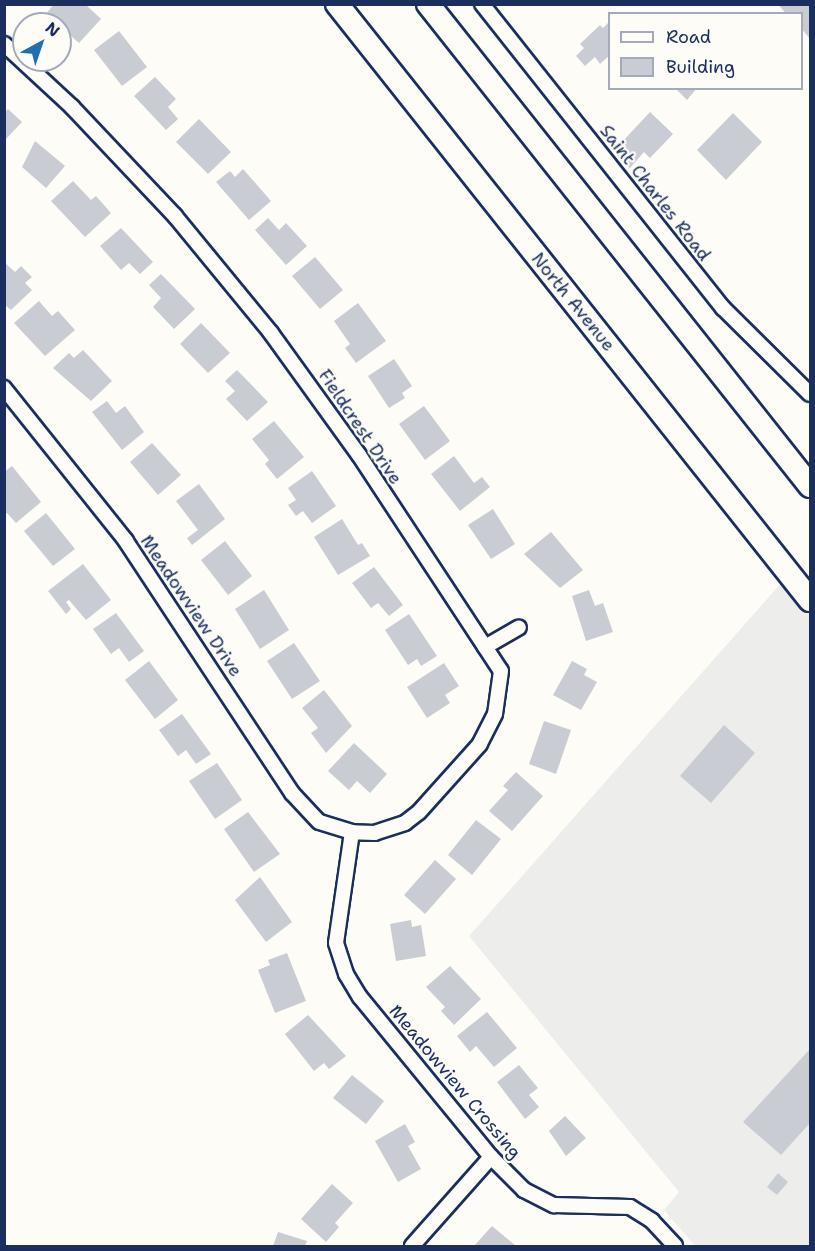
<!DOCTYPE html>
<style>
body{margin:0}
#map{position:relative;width:815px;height:1251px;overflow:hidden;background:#fdfcf7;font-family:"Shantell Sans",sans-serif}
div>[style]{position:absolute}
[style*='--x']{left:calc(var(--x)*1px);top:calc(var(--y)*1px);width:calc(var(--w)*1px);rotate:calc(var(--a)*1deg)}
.built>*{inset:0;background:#edeeec}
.building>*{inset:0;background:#c9ccd3}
.roads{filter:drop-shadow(2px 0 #1b2f5e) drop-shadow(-2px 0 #1b2f5e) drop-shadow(0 2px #1b2f5e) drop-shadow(0 -2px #1b2f5e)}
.street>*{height:14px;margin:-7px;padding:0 7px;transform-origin:7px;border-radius:7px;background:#fdfcf7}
.primary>*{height:22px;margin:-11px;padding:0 11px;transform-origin:11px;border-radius:11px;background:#fdfcf7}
span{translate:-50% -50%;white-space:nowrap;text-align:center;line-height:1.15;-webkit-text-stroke:4.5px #fdfcf7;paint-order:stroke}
.street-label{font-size:18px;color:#1b2f5e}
.frame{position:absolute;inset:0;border:6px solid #1b2f5e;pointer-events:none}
.legend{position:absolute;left:608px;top:12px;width:195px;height:78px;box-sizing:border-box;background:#fdfcf7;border:2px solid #a3aaba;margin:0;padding:8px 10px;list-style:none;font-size:18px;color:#1b2f5e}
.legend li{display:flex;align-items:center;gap:12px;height:30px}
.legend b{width:30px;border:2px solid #a3aaba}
.north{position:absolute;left:12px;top:12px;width:60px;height:60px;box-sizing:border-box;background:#fdfcf7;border:2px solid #a3aaba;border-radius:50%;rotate:40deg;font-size:16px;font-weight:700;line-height:24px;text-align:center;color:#1b2f5e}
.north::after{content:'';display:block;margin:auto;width:21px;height:27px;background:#1f6fb2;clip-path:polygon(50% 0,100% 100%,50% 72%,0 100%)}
</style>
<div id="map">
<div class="built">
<div style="clip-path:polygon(783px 581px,810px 614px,810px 1246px,695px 1246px,664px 1210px,679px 1192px,469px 936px)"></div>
</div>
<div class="building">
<div style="clip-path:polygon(54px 4px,85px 4px,101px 19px,79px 43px,46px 14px)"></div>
<div style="clip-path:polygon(778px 4px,810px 4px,810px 39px,802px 29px,802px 14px,786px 14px)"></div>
<div style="clip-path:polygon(608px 23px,610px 55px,600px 64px,595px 57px,585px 66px,576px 56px,584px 48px,580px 44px,600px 25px,603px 28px)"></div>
<div style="clip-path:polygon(119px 31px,147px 67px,122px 86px,94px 50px)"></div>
<div style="clip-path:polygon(155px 77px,176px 99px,168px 107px,178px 119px,166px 130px,134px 96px)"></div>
<div style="clip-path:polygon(675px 88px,697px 88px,687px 100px)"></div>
<div style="clip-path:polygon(8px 109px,22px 122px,6px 139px,4px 113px)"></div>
<div style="clip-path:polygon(650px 112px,673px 134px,650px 158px,644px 152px,630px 168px,617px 156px,626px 146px,622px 142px)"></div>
<div style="clip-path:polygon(733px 113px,762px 142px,726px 180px,697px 150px)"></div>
<div style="clip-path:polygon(199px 119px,231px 152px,208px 174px,176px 142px)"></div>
<div style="clip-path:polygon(35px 141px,65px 166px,46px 188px,22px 167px)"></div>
<div style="clip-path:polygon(243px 169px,271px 201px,249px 220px,216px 182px,230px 171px,235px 177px)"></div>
<div style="clip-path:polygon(73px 181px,91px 200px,96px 196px,111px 213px,85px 237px,51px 201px)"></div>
<div style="clip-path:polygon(268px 218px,279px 230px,286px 223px,307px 246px,286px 265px,255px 230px)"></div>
<div style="clip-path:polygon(121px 228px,153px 262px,140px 274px,129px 263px,121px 270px,100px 246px)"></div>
<div style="clip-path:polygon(315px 257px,343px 290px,320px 309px,292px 276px)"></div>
<div style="clip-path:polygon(4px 262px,15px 272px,21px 266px,32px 277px,25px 283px,32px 290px,11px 310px,4px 304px)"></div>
<div style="clip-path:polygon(161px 274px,195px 309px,174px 329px,153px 307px,161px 298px,149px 285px)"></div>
<div style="clip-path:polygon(39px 301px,52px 316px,58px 311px,75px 330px,45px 356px,14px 323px)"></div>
<div style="clip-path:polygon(358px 303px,386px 341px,356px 363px,345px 348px,350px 344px,334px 321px)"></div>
<div style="clip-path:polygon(201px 323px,230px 353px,208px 373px,180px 344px)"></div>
<div style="clip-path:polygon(83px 350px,112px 381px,91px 401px,53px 368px,69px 353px,74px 358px)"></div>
<div style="clip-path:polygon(394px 359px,412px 386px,402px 393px,405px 398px,389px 408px,368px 376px)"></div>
<div style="clip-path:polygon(237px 370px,268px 402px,247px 421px,226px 399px,235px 391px,225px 381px)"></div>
<div style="clip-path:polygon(107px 401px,116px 413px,125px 406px,144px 432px,122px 450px,92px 412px)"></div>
<div style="clip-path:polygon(424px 406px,450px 441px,425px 460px,399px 424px)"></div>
<div style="clip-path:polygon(274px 421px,304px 457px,277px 479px,265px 464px,269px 460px,252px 439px)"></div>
<div style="clip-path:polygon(152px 443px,181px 475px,158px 495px,130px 462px)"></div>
<div style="clip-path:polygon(454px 456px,474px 483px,482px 477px,490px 487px,460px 511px,431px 474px)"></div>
<div style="clip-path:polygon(12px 466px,41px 502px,16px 523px,7px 513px,4px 516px,4px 472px)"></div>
<div style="clip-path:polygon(312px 471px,336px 506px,312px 523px,303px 511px,296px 516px,288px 505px,296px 500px,288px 488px)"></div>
<div style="clip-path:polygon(199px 484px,225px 519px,192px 545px,187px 538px,198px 530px,176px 501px)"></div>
<div style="clip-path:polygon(493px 509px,515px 544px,491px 559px,468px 525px)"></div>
<div style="clip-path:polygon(46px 513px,75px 549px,53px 566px,24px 531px)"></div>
<div style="clip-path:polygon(342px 519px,358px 545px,362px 543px,370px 556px,338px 575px,314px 537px)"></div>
<div style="clip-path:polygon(551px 532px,583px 570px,560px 588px,524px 554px)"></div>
<div style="clip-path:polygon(225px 541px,252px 576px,228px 595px,201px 560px)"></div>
<div style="clip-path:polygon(83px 564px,111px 600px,86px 620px,69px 600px,66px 602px,71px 609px,66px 614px,48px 591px)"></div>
<div style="clip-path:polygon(374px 567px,403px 605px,389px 616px,378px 603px,371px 608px,352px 583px)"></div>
<div style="clip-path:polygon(264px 590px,289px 630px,260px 649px,235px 609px)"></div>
<div style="clip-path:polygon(589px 590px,595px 606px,603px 603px,613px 632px,586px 641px,572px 596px)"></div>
<div style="clip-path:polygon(116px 613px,144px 651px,129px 662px,119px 648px,111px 654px,93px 629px)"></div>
<div style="clip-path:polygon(409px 614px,437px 656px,421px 666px,417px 659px,408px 665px,385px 630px)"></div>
<div style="clip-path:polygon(294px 643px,320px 681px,292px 699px,267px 661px)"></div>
<div style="clip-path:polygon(149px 661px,178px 700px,155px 719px,125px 680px)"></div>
<div style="clip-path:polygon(572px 661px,587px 669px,584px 675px,597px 682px,581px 710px,553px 695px)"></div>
<div style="clip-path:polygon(444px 663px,459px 686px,445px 695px,450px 703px,427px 718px,407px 687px)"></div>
<div style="clip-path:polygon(324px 690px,352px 726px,326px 753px,311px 733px,318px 728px,302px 708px)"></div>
<div style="clip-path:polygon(182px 714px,211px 754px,196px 764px,186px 750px,178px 756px,159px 730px)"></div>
<div style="clip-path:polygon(544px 721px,571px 730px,556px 774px,529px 764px)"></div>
<div style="clip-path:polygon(724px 725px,755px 753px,711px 803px,680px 776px)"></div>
<div style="clip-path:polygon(354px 743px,387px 774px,370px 793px,357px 781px,349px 790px,328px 771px)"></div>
<div style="clip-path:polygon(217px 763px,242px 800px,215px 819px,189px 781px)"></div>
<div style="clip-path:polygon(516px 772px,543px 796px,512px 831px,489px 811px,508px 790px,503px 786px)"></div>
<div style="clip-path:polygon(248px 812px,280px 854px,254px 872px,224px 829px)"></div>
<div style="clip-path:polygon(476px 820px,501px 839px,472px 875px,448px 855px)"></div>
<div style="clip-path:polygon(435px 860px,456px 879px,425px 914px,404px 895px)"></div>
<div style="clip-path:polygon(260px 877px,292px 922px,266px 942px,235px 900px)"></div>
<div style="clip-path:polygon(411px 920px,412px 927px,421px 925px,426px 956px,396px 961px,390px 924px)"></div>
<div style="clip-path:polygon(287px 953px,306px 1001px,275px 1013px,258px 970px,270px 965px,268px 960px)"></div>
<div style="clip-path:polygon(450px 966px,481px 999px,454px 1025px,441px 1011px,445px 1007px,426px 987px)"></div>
<div style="clip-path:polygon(487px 1012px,517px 1048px,494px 1067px,476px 1046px,470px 1052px,457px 1036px)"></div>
<div style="clip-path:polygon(308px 1015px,346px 1056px,329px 1069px,324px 1063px,314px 1071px,285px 1034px)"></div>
<div style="clip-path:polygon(810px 1049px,810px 1123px,781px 1155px,743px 1122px)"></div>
<div style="clip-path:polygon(519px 1065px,538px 1088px,529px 1095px,539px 1107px,525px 1119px,497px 1082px)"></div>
<div style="clip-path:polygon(352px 1075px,384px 1101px,366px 1124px,333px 1098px)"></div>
<div style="clip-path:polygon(565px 1116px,586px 1138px,566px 1156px,549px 1131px)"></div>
<div style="clip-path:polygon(405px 1124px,415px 1142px,408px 1146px,421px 1169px,398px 1182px,375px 1141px)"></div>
<div style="clip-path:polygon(778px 1173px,788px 1182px,777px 1195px,767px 1187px)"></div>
<div style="clip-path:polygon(332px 1184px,353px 1203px,335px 1223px,339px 1227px,326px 1242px,301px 1219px)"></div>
<div style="clip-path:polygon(492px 1226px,516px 1246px,474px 1246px)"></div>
<div style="clip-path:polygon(278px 1232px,307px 1241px,305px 1246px,273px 1246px)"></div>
</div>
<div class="roads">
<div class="street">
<div style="--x:482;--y:4;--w:388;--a:51.6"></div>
<div style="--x:723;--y:308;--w:122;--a:44.7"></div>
<div style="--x:4;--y:44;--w:93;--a:42.8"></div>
<div style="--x:72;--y:107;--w:150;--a:46.6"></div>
<div style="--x:175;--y:216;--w:151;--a:50.6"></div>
<div style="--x:271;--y:333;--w:150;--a:54.2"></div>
<div style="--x:359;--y:455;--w:258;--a:56.7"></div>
<div style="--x:501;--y:671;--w:43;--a:97.9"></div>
<div style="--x:495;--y:714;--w:34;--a:117"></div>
<div style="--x:480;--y:744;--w:91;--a:131.9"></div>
<div style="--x:419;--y:812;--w:18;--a:142"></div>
<div style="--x:405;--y:823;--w:32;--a:162"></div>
<div style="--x:375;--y:833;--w:23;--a:-178"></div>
<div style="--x:352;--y:832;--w:34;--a:-163"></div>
<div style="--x:319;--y:822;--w:40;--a:-133"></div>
<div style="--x:292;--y:793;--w:302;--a:-123.4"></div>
<div style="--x:126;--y:541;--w:196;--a:-128.6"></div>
<div style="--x:485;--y:647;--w:39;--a:-30"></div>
<div style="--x:352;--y:832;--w:112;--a:98.2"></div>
<div style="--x:336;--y:943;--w:33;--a:72"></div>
<div style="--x:346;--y:974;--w:27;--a:59"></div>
<div style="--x:360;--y:997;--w:207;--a:50.7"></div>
<div style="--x:491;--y:1157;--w:47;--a:45"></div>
<div style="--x:524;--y:1190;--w:34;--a:27"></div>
<div style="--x:554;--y:1205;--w:76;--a:1.5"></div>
<div style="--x:630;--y:1207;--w:26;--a:32"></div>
<div style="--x:652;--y:1221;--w:34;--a:47"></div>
<div style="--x:412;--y:1246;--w:119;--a:-48.4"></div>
</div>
<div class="primary">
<div style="--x:337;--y:4;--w:761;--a:51.56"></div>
<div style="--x:428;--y:4;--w:615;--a:51.6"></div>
</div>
</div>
<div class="street-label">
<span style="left:655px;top:193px;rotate:52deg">Saint Charles Road</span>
<span style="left:573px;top:302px;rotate:51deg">North Avenue</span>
<span style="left:360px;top:427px;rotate:56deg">Fieldcrest Drive</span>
<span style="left:191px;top:606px;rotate:56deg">Meadowview Drive</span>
<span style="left:455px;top:1082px;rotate:50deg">Meadowview Crossing</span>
</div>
<div class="frame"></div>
<ul class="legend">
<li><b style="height:8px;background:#fdfcf7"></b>Road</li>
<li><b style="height:16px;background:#c9ccd3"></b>Building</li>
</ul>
<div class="north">N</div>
</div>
